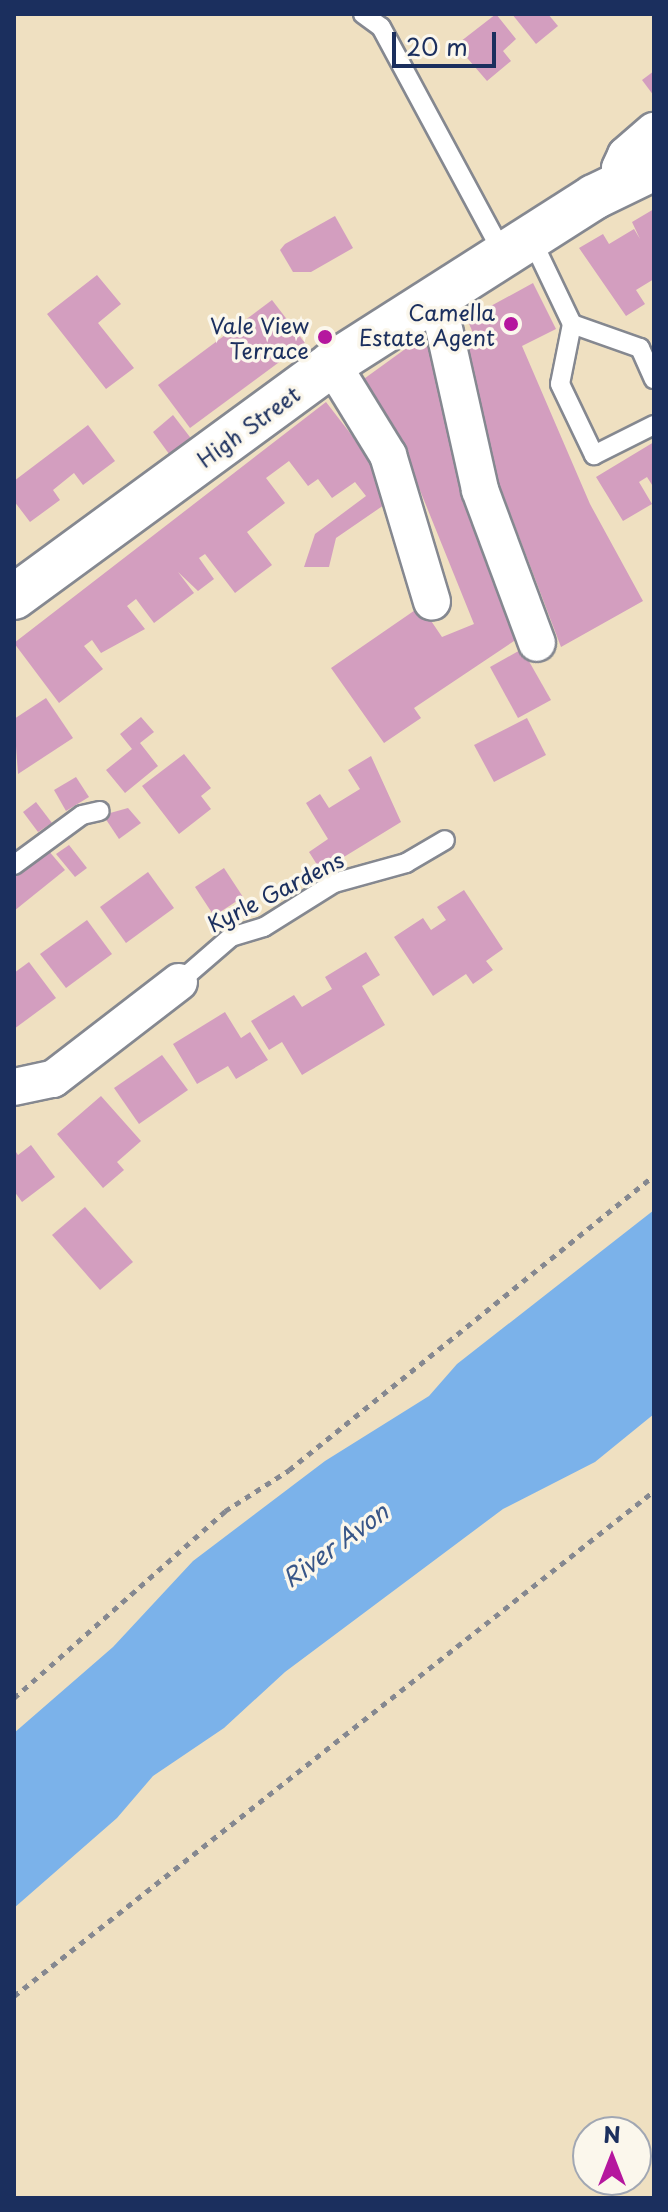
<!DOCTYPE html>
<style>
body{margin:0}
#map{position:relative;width:668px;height:2212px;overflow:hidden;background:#efe0c1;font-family:"Playpen Sans",sans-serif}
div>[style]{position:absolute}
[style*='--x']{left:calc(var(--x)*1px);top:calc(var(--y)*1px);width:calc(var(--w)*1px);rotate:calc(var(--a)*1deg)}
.water>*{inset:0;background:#7bb2ea}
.building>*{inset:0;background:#d39ebf}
.path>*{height:5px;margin-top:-2.5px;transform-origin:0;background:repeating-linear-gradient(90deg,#858890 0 6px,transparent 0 12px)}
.roads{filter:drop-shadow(2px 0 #858890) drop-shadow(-2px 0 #858890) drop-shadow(0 2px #858890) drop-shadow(0 -2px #858890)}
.service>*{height:18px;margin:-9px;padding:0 9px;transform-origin:9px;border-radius:9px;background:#fff}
.minor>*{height:36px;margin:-18px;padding:0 18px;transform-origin:18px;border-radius:18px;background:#fff}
.tertiary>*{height:44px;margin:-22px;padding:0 22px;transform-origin:22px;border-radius:22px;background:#fff}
.dots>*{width:22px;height:22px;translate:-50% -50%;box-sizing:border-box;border:4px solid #fbf7ec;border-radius:50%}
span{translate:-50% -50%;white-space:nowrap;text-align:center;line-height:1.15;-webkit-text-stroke:7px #fbf7ec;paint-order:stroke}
.poi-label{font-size:22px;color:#1b2f5e}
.right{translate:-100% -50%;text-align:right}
.street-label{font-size:22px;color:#1b2f5e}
.water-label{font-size:24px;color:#385688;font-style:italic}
.frame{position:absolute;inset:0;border:16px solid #1b2f5e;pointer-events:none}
.north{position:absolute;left:572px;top:2116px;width:80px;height:80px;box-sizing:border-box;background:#fbf7ec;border:2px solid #a1a7b3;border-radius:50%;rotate:0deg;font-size:22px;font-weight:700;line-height:32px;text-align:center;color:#1b2f5e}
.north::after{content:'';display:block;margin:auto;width:28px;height:36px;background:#b5179e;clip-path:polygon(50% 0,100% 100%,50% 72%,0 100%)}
.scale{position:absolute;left:392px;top:32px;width:104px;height:36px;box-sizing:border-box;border:4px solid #1b2f5e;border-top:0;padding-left:10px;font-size:24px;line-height:28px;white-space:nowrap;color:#1b2f5e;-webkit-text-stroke:6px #fbf7ec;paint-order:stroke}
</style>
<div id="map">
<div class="water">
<div style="clip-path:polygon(654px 1210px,654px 1414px,595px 1462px,503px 1509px,285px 1672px,224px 1728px,153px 1776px,117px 1818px,14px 1908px,14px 1733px,113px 1647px,193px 1561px,325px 1461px,429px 1396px,457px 1364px)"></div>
</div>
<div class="building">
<div style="clip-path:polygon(496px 14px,516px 39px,503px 51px,511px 61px,487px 81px,456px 45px)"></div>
<div style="clip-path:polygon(512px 14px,548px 14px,558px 26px,536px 44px)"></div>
<div style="clip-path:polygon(654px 71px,654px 96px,642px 80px)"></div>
<div style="clip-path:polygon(654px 209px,654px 279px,636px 290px,645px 304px,626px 316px,579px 248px,603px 234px,609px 244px,634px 229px,640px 239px,632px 222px)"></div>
<div style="clip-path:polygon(335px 216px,353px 248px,311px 272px,293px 272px,280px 250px,285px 244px)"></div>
<div style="clip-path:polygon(97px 275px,121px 304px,98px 323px,134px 368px,106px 389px,47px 314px)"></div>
<div style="clip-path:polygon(533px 283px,556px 329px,522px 346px,590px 504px,643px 601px,561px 647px,463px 389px,461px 349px,476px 340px,467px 319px)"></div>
<div style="clip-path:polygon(272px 300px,305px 343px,190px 428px,158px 385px)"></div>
<div style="clip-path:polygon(426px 334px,517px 639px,414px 708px,421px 718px,384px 743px,331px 668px,421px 606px,442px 637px,474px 624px,394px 426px,361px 381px)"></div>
<div style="clip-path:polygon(326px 402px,367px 455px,384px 505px,336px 538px,329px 567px,304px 567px,315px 534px,366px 496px,355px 482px,332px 498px,318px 479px,308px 486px,289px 461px,266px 478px,285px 503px,247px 532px,272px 565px,235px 593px,205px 554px,199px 558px,214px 579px,198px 591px,178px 572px,194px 593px,154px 623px,136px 599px,127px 606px,145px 629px,101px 653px,92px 640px,84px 646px,103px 669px,59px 703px,14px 643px)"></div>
<div style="clip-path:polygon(173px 415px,193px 441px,172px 458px,153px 432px)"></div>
<div style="clip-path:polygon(88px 425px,115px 461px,83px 485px,74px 473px,53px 490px,60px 500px,30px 522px,14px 501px,14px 481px)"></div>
<div style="clip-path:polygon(654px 442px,654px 488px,647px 477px,639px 482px,652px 504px,623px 521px,596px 477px)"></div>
<div style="clip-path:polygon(522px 649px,551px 700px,518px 718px,490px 667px)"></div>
<div style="clip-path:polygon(46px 698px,73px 738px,18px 774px,14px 719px)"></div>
<div style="clip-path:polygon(141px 717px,154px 732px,140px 743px,158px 766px,125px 793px,106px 770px,132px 749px,120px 734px)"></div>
<div style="clip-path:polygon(527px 718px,546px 755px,494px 782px,474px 745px)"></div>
<div style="clip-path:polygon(184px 754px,211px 788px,201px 796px,211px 809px,179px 834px,142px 786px)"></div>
<div style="clip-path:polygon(371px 756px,401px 822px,321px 871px,309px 852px,328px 839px,306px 803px,320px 794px,329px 808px,360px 789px,348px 770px)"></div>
<div style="clip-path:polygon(76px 777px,89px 797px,66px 811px,54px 790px)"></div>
<div style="clip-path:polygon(36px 802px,52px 823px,38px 832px,23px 812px)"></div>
<div style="clip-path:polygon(128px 808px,141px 823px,119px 839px,103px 815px)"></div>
<div style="clip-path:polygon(69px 845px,87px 868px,75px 877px,56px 854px)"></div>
<div style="clip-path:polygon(48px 850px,65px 870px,14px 911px,14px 878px)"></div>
<div style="clip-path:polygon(224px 868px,243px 897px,214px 916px,195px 887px)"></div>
<div style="clip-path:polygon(148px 872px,174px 908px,126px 943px,100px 907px)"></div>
<div style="clip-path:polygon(464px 890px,503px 949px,486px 961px,493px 970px,473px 984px,466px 974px,433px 996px,394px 937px,423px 918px,431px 930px,446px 920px,437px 907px)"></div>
<div style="clip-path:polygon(87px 920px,112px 954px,66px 988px,40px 954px)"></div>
<div style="clip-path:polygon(366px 952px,380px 975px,362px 986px,385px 1025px,302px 1075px,282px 1042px,269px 1050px,251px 1021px,294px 995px,302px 1007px,332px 989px,325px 977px)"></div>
<div style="clip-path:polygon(29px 962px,56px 998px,14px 1029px,14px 973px)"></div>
<div style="clip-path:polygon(225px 1012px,241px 1038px,250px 1032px,268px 1060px,236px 1079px,228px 1066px,197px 1084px,173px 1044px)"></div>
<div style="clip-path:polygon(162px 1055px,188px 1090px,139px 1124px,114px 1088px)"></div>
<div style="clip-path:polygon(101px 1096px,141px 1141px,117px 1162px,124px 1170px,103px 1188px,57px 1134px)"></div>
<div style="clip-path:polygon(31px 1145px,55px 1177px,22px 1202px,14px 1191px,14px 1149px,18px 1155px)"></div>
<div style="clip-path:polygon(85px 1207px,133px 1262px,100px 1290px,52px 1235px)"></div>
</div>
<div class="path">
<div style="--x:14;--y:1698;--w:282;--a:-41.5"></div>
<div style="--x:225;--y:1511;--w:76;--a:-32.6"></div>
<div style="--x:289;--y:1470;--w:469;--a:-38.9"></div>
<div style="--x:14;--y:1996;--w:815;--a:-38.28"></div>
</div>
<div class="roads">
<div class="service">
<div style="--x:363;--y:14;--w:22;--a:36"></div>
<div style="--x:381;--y:27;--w:259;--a:61.7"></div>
<div style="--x:531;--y:238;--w:95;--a:64.5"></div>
<div style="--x:572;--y:324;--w:61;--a:101.3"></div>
<div style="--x:560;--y:384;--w:79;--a:64.4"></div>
<div style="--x:594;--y:455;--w:67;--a:-26.6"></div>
<div style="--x:572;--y:324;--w:72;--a:19.4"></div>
<div style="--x:640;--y:348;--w:34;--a:66"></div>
<div style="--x:14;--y:865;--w:84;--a:-36.3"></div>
<div style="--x:82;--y:815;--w:18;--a:-13"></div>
<div style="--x:179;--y:982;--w:69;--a:-40.9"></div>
<div style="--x:231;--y:937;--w:34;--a:-17"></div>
<div style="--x:264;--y:927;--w:83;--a:-32.2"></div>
<div style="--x:334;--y:883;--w:75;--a:-15.5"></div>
<div style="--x:406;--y:863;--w:45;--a:-30.5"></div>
</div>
<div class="minor">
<div style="--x:628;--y:180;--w:14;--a:-124"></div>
<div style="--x:620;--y:168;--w:14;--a:-65"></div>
<div style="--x:626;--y:155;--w:37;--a:-41"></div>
<div style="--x:437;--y:297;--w:198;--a:77.4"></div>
<div style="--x:480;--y:490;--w:163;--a:69.6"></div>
<div style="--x:332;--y:364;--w:107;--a:58.4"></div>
<div style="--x:388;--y:455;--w:153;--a:73.3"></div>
<div style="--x:14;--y:1087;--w:40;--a:-12"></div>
<div style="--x:53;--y:1079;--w:159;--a:-37.6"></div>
</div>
<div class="tertiary">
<div style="--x:14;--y:597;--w:394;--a:-36.2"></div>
<div style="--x:332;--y:364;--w:311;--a:-32.5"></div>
<div style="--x:594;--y:197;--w:67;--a:-25.8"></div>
</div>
</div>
<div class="dots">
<div style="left:511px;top:324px;background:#b5179e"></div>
<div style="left:325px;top:337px;background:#b5179e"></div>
</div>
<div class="poi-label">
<span class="right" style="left:495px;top:324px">Camella<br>Estate Agent</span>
<span class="right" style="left:309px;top:337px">Vale View<br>Terrace</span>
</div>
<div class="street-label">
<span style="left:248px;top:426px;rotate:-36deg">High Street</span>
<span style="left:275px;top:891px;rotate:-27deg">Kyrle Gardens</span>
</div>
<div class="water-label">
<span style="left:335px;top:1545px;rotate:-36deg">River Avon</span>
</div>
<div class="frame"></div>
<div class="north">N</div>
<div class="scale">20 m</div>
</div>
